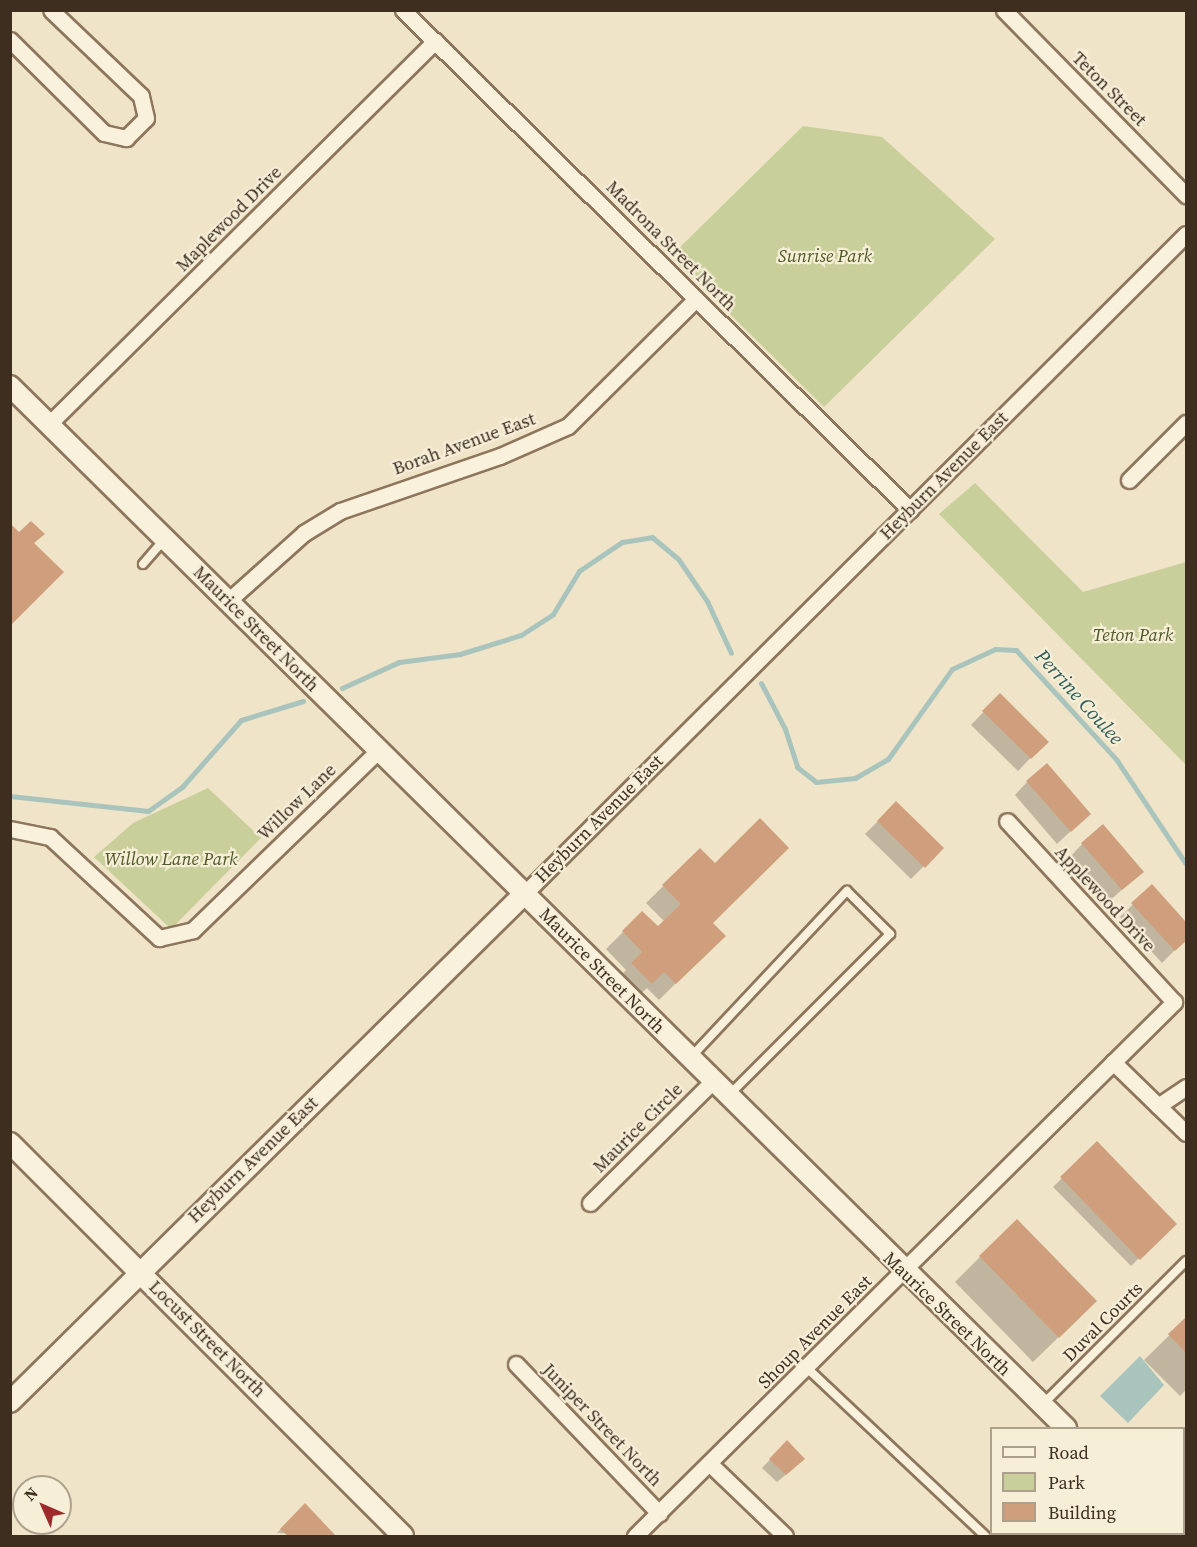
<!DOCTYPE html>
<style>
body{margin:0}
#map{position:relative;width:1197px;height:1547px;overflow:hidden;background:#f0e4c8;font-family:"Source Serif 4",serif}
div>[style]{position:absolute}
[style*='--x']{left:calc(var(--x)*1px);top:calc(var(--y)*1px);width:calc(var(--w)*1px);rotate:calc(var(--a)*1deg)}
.green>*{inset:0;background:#c9cf9b}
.water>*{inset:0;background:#a9c4bc}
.shadow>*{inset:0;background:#0003}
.stream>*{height:5px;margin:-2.5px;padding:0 2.5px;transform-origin:2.5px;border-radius:2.5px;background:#a9c4bc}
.building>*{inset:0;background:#cf9f7d}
.roads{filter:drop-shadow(2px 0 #8d765c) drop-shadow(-2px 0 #8d765c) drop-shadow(0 2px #8d765c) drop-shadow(0 -2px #8d765c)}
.service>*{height:8px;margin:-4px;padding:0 4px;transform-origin:4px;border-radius:4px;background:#faf1dc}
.minor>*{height:15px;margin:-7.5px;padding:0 7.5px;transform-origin:7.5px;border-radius:7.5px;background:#faf1dc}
.tertiary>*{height:20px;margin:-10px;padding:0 10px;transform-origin:10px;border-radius:10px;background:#faf1dc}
span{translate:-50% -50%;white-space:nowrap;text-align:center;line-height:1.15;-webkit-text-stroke:4.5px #f7eed8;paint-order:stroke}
.street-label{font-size:18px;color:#3d2e20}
.park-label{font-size:18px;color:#4d5a26;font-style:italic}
.water-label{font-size:20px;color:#2f5d5a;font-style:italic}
.frame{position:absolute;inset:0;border:12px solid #3d2e20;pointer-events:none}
.legend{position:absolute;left:990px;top:1427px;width:195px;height:108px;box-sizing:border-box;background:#f7eed8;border:2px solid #ada18e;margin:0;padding:8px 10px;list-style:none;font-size:18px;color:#3d2e20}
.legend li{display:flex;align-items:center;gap:12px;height:30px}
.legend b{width:30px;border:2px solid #ada18e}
.north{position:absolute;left:12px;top:1475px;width:60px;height:60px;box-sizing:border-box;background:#f7eed8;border:2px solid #ada18e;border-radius:50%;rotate:315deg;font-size:16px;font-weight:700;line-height:24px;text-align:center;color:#3d2e20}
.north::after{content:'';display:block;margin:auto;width:21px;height:27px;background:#9e2a2b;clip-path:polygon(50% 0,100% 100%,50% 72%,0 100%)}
</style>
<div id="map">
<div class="green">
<div style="clip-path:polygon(803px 126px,882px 137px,995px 239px,824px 407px,671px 256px)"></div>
<div style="clip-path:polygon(975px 483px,1083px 592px,1186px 562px,1186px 765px,939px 514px)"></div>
<div style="clip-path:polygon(208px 788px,261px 838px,171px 929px,94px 857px,133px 823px)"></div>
</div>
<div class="water">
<div style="clip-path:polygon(1140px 1356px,1164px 1385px,1128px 1423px,1100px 1396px)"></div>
</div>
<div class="shadow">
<div style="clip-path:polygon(1000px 695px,1046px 742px,1018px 771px,971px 725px)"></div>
<div style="clip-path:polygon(1027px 782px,1089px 814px,1057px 844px,1015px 795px)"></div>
<div style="clip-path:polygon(896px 803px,942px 848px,911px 879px,865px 834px)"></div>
<div style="clip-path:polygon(1082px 844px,1142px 872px,1108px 902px,1070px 857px)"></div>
<div style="clip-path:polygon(700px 850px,711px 923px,707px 952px,659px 1000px,647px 988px,634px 1000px,615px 981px,626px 970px,606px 949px,642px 913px,658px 928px,665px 922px,646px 903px)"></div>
<div style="clip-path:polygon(1152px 886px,1186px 924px,1186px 939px,1162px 963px,1120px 917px)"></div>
<div style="clip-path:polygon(1097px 1143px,1174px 1224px,1131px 1266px,1053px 1187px)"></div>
<div style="clip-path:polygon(980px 1257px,1070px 1326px,1033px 1362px,955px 1282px)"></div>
<div style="clip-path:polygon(1186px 1319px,1186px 1390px,1180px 1396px,1144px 1360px)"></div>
<div style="clip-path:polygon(787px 1442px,795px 1467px,777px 1482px,762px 1468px)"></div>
<div style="clip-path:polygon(304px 1505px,334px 1536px,277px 1533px)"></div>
</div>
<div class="stream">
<div style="--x:761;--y:683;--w:52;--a:62.4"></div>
<div style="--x:785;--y:729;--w:40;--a:72"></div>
<div style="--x:797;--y:767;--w:24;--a:38"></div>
<div style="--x:816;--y:782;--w:39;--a:-6"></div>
<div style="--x:855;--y:778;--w:38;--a:-30"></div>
<div style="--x:888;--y:759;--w:110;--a:-54.6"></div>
<div style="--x:952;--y:669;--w:47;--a:-24.9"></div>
<div style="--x:995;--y:649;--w:21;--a:3"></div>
<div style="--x:1016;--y:650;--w:148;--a:47.5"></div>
<div style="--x:1116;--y:759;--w:126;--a:56.3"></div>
<div style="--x:342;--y:688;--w:63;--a:-24.5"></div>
<div style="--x:399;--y:662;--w:62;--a:-7.5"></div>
<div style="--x:460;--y:654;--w:64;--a:-17.3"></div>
<div style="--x:521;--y:635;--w:38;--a:-33"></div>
<div style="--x:553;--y:614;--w:50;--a:-58.8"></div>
<div style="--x:579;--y:571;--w:52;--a:-34"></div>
<div style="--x:622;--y:542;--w:30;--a:-9"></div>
<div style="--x:652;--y:537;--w:35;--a:40"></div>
<div style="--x:679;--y:560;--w:50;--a:55.7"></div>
<div style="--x:707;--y:601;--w:57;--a:65.2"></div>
<div style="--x:10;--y:796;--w:139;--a:6.2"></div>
<div style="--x:148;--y:811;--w:42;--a:-35.2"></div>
<div style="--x:182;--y:787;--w:89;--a:-48.6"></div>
<div style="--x:241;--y:720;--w:65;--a:-17"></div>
</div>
<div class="building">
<div style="clip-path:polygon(31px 521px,45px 534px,34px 543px,64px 572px,10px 626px,10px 523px,19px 532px)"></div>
<div style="clip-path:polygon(1000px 693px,1049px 742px,1031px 759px,982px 711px)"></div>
<div style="clip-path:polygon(1047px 763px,1091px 814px,1071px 832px,1026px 781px)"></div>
<div style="clip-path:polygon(896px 801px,944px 848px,925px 868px,877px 821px)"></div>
<div style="clip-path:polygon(760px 818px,789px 848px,713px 923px,726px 936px,676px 984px,664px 972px,652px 984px,631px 963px,642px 952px,622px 931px,642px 911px,658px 926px,681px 904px,662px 885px,700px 848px,715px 863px)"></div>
<div style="clip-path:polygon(1103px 824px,1144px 872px,1122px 890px,1081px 843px)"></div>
<div style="clip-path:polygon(1152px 884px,1186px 922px,1186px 941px,1175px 951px,1131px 903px)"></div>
<div style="clip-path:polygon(1097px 1141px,1177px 1224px,1140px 1260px,1060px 1177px)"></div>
<div style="clip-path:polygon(1017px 1219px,1097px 1301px,1059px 1338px,979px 1256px)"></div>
<div style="clip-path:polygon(1186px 1317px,1186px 1353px,1168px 1334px)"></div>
<div style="clip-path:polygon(787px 1440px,805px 1459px,786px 1475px,769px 1459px)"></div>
<div style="clip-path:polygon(305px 1503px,336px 1536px,288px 1536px,280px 1529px)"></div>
</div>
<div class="roads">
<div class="service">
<div style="--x:143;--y:564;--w:32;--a:-49"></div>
<div style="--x:691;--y:1057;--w:228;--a:-46.8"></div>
<div style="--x:847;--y:891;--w:61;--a:45"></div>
<div style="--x:890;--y:934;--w:228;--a:135"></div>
<div style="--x:807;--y:1368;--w:245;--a:43.3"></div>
<div style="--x:1043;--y:1404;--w:202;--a:-45"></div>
</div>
<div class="minor">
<div style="--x:403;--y:10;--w:712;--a:44.6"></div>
<div style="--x:1004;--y:10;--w:260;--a:45.5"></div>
<div style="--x:10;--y:40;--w:132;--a:44.7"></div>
<div style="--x:104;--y:133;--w:23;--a:13"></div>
<div style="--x:126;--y:138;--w:28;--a:-45"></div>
<div style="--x:146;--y:118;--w:23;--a:-103"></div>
<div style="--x:141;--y:96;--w:124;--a:-136.3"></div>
<div style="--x:49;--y:424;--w:544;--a:-44.78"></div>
<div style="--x:1129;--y:480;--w:81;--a:-45"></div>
<div style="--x:228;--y:601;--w:102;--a:-41.8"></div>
<div style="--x:304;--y:533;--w:42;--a:-31.4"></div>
<div style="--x:340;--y:511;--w:169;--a:-19"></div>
<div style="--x:500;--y:456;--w:74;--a:-23.8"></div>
<div style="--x:568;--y:426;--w:180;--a:-44.8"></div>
<div style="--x:10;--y:829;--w:41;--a:11.3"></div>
<div style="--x:50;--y:837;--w:149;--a:42.8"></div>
<div style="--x:159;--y:938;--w:35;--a:-13"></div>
<div style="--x:193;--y:930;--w:259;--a:-44.1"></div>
<div style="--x:524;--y:894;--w:935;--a:-44.91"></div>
<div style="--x:1113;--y:1062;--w:102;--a:44.2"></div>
<div style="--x:1158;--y:1106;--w:34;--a:-34"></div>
<div style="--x:590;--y:1203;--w:173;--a:-44.8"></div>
<div style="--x:516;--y:1364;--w:207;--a:46.2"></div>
<div style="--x:710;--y:1464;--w:104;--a:43.8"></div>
<div style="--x:635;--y:1536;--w:759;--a:-44.73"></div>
<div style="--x:1174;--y:1002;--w:246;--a:-132.7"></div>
</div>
<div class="tertiary">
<div style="--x:10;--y:386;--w:1484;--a:44.62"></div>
<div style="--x:10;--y:1143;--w:556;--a:45"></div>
<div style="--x:10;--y:1402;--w:723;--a:-44.66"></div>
<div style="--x:1172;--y:1534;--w:4;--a:34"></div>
</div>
</div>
<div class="street-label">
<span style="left:1109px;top:89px;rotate:45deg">Teton Street</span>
<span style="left:229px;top:219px;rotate:-45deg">Maplewood Drive</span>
<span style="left:671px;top:246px;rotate:45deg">Madrona Street North</span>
<span style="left:464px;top:444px;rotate:-20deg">Borah Avenue East</span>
<span style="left:944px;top:476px;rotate:-45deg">Heyburn Avenue East</span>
<span style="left:256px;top:629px;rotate:45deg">Maurice Street North</span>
<span style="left:297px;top:802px;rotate:-44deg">Willow Lane</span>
<span style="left:599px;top:819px;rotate:-45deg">Heyburn Avenue East</span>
<span style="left:1105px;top:899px;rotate:47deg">Applewood Drive</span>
<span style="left:602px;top:971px;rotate:45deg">Maurice Street North</span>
<span style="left:638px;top:1128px;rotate:-45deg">Maurice Circle</span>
<span style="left:253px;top:1160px;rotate:-44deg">Heyburn Avenue East</span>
<span style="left:947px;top:1314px;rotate:44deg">Maurice Street North</span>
<span style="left:1103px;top:1322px;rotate:-45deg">Duval Courts</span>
<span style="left:815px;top:1332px;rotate:-45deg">Shoup Avenue East</span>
<span style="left:207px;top:1339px;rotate:45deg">Locust Street North</span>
<span style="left:602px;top:1425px;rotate:46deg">Juniper Street North</span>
</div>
<div class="park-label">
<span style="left:825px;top:256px">Sunrise Park</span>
<span style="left:1133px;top:635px">Teton Park</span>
<span style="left:171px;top:859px">Willow Lane Park</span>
</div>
<div class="water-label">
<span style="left:1079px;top:697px;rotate:48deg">Perrine Coulee</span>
</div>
<div class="frame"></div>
<ul class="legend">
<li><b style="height:8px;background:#faf1dc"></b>Road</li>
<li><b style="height:16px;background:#c9cf9b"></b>Park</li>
<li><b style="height:16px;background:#cf9f7d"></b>Building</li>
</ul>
<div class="north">N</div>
</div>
